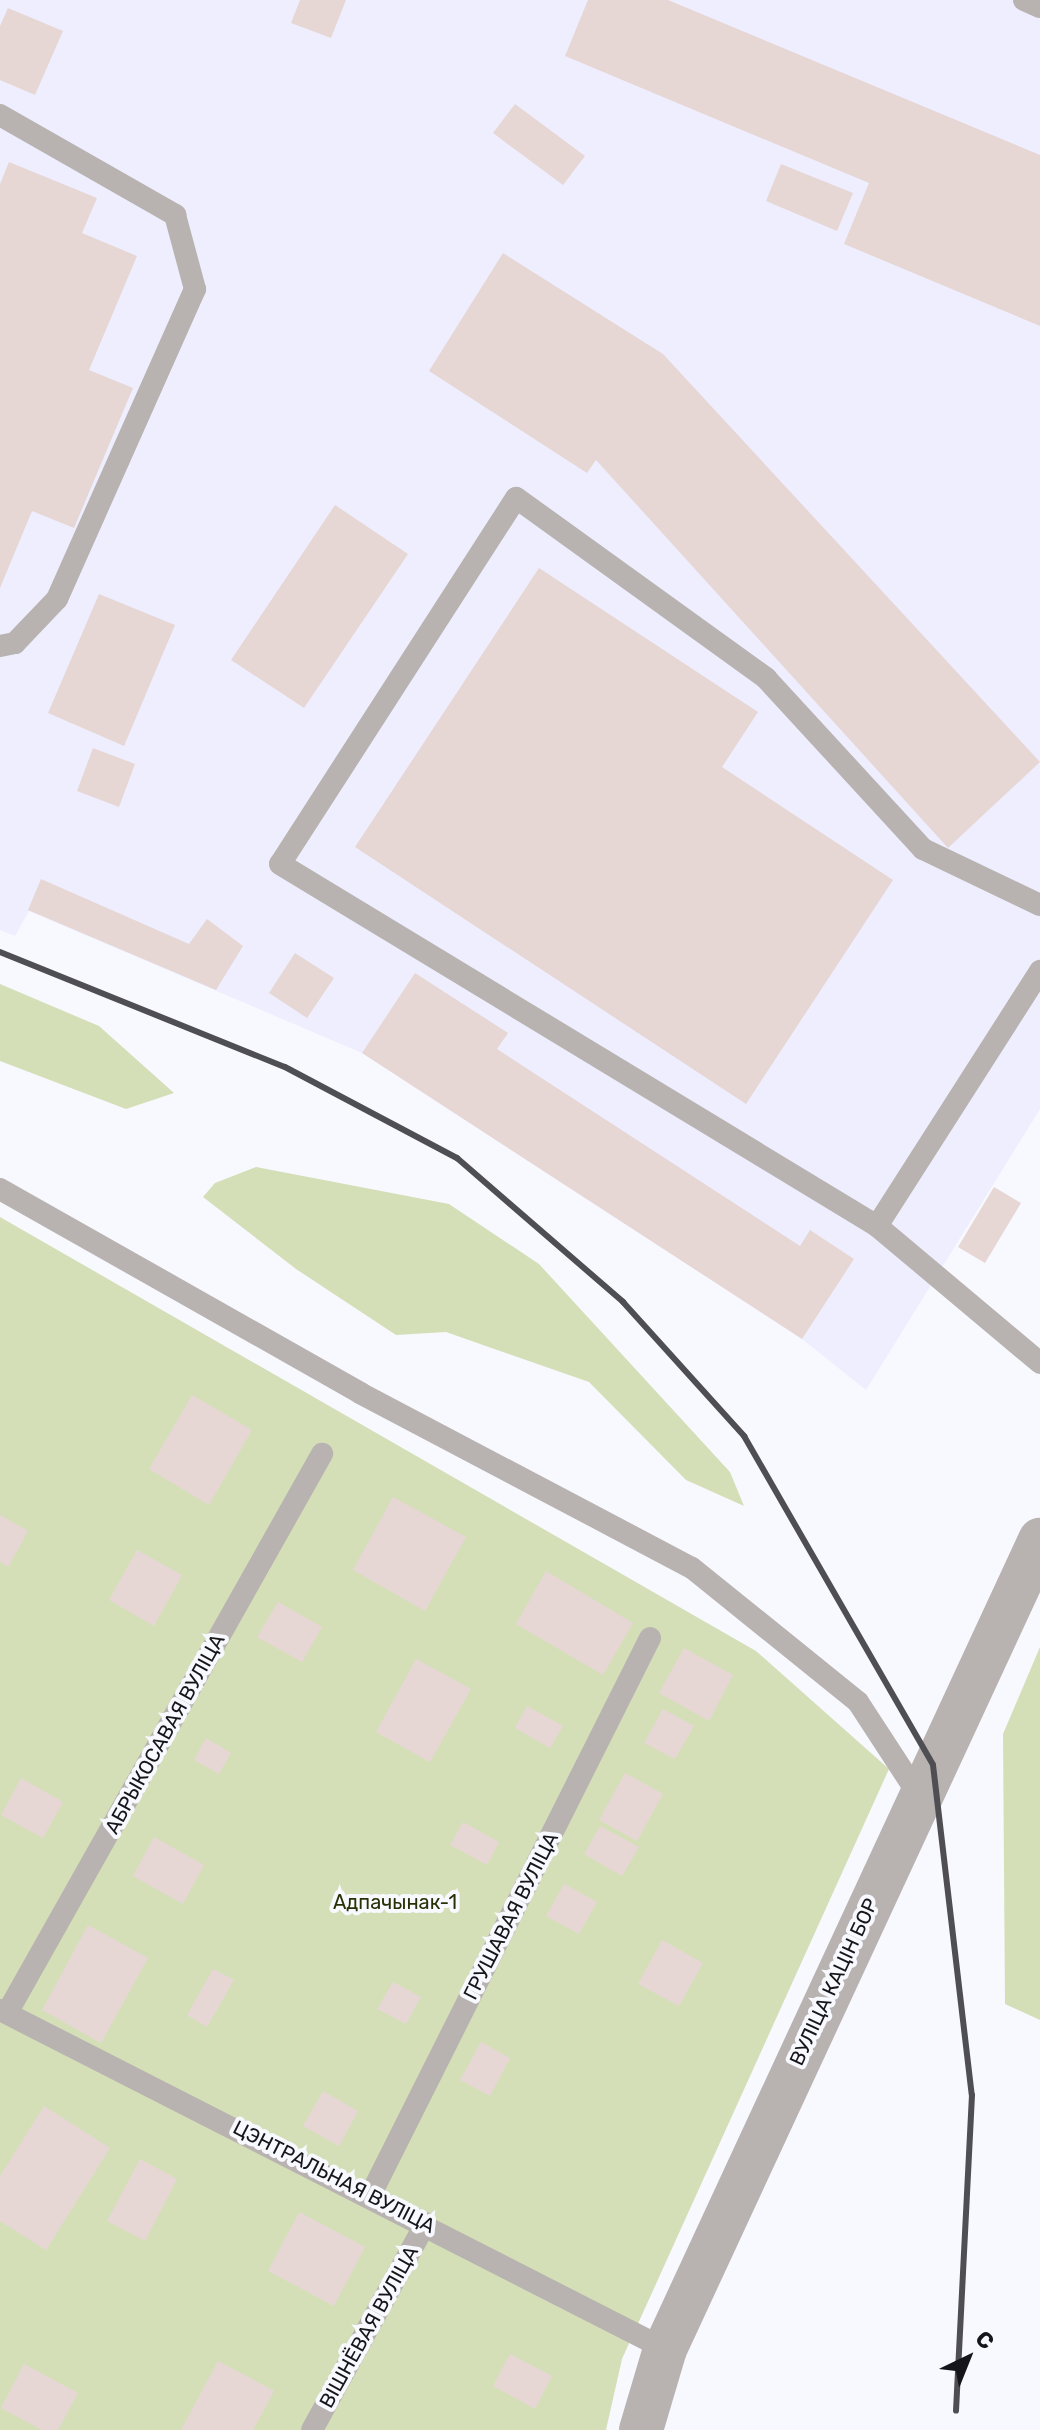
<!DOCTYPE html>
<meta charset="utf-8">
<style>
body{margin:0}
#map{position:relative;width:1040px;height:2430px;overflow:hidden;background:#f8f8ff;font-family:Rubik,sans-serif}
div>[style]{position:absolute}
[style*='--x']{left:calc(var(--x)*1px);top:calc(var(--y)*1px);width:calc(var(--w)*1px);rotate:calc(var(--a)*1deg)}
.built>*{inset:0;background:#eeeefe}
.green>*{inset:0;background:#d4dfb8}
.building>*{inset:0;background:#e6d7d5}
.lane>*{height:22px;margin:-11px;padding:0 11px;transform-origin:11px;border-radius:11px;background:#b8b3b0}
.street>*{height:44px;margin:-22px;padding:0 22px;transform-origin:22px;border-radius:22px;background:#b8b3b0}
.rail>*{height:6px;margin:-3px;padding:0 3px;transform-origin:3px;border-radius:3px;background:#4e4e53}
span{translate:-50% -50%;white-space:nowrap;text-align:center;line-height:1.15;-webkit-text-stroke:8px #f8f8ff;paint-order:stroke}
.street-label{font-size:20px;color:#16161a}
.park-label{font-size:20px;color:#283105}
.north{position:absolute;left:928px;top:2318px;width:80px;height:80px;-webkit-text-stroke:6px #f8f8ff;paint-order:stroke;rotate:43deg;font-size:22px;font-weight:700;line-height:32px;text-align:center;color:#16161a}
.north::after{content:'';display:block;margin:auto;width:28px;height:36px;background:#16161a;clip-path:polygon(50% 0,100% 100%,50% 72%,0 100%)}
</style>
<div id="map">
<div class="built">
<div style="clip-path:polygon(0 0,1040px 0,1040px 1109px,866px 1390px,802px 1339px,362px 1053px,29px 911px,15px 936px,0 930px)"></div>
</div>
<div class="green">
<div style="clip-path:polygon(0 984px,99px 1026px,174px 1093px,126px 1109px,0 1061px)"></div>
<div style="clip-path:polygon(256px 1167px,449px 1204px,539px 1264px,730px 1472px,744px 1506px,686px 1480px,589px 1382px,446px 1332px,396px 1335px,296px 1269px,203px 1197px,215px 1183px)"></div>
<div style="clip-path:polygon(0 1217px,756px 1651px,889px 1769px,622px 2359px,606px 2430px,0 2430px)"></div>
<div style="clip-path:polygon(1040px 1647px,1040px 2020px,1005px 2004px,1003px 1734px)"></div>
</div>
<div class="building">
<div style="clip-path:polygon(300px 0,346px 0,331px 38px,291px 23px)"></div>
<div style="clip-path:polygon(588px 0,668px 0,1040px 155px,1040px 326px,844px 244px,869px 183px,565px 56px)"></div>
<div style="clip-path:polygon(8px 8px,63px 31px,35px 95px,0 80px,0 26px)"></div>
<div style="clip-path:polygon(515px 104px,585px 156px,563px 185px,493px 133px)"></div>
<div style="clip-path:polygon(9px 162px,97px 198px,82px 233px,137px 256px,89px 370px,133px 388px,74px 528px,32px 511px,0 588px,0 184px)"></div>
<div style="clip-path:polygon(781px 164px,853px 193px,837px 231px,766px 201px)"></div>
<div style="clip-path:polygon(503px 253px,663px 354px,1040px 762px,948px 848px,596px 460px,587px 473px,429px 371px)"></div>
<div style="clip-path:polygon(335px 505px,408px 554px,304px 708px,231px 660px)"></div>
<div style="clip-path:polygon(539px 568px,758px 712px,722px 767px,893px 880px,746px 1104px,355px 847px)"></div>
<div style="clip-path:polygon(99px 594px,175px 625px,124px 746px,48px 713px)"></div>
<div style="clip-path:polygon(93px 748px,135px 764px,119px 807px,77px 791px)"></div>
<div style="clip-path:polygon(41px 879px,189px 944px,207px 919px,243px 946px,216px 990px,28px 910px)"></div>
<div style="clip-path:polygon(295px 953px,334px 978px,307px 1018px,269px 993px)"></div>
<div style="clip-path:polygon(415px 973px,508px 1033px,497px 1049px,800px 1246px,810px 1230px,854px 1259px,802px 1339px,362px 1053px)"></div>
<div style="clip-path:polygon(994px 1187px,1021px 1203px,985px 1263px,958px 1247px)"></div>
<div style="clip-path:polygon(192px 1395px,252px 1430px,209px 1505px,149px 1469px)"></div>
<div style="clip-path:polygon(393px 1497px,466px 1537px,425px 1611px,353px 1570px)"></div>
<div style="clip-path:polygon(0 1515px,28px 1531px,8px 1567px,0 1562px)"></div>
<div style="clip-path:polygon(137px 1550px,182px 1575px,154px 1626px,109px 1600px)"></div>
<div style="clip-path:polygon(546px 1571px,633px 1623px,603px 1675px,516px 1624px)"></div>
<div style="clip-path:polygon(278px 1602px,322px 1627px,302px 1662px,257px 1637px)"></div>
<div style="clip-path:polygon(684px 1648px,733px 1675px,709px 1721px,659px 1693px)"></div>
<div style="clip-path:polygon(416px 1659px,471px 1689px,430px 1762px,376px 1732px)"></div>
<div style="clip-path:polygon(527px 1706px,563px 1726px,550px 1748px,515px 1728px)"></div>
<div style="clip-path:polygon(663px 1709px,694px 1726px,675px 1759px,644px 1743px)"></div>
<div style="clip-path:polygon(206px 1738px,231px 1753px,219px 1774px,194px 1760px)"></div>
<div style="clip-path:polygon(625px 1773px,663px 1794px,637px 1841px,599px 1820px)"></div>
<div style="clip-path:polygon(21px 1778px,63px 1802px,43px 1838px,1px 1815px)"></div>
<div style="clip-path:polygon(463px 1822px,499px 1842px,487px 1865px,450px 1845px)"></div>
<div style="clip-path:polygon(600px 1826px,639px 1847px,622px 1876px,584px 1854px)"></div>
<div style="clip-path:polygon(154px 1837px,204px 1865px,183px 1904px,133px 1876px)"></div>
<div style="clip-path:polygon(564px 1884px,597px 1902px,579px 1934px,546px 1916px)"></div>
<div style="clip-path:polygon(88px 1925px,148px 1958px,101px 2043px,42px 2010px)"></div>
<div style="clip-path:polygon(662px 1940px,703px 1963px,679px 2006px,638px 1984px)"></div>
<div style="clip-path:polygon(213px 1969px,234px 1980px,207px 2027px,187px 2015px)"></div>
<div style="clip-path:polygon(393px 1982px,421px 1997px,406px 2024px,377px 2009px)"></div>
<div style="clip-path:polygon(481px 2042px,510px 2058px,490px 2096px,460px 2080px)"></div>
<div style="clip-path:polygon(323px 2091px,358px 2111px,339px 2146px,303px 2126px)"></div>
<div style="clip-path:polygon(44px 2106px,110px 2148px,46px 2250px,0 2221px,0 2176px)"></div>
<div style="clip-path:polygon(140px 2159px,177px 2179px,145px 2241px,107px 2221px)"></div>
<div style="clip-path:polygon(299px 2212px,365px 2247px,334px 2306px,268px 2271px)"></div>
<div style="clip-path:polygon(510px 2354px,552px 2376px,535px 2409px,493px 2386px)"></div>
<div style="clip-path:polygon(218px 2361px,274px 2391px,253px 2430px,181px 2430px)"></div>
<div style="clip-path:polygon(24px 2364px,78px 2393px,58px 2430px,42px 2430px,1px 2408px)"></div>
</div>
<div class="lane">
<div style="--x:1024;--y:0;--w:17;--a:24"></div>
<div style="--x:0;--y:115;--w:202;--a:29.7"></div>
<div style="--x:175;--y:215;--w:77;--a:74.9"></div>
<div style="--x:195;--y:289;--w:339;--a:114"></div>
<div style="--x:57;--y:599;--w:61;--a:133.7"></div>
<div style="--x:15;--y:643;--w:15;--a:169"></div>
<div style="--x:1040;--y:905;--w:130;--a:-154.4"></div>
<div style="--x:923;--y:849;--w:232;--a:-132.6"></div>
<div style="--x:766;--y:678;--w:308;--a:-144.2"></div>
<div style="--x:516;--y:498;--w:435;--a:122.8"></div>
<div style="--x:280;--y:864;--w:698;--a:31.23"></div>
<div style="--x:877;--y:1226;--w:303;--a:-57.4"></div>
<div style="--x:0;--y:1189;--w:414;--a:29.5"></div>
<div style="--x:360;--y:1393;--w:375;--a:27.8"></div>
<div style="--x:692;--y:1568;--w:213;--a:38.9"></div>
<div style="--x:858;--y:1702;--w:113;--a:56.9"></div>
<div style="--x:877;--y:1226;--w:213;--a:40"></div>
<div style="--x:0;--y:2010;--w:746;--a:27.01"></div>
<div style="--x:7;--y:2013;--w:642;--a:-60.6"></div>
<div style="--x:371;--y:2194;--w:622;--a:-63.35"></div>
<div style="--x:312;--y:2430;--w:236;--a:-61.2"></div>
</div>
<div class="street">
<div style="--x:641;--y:2430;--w:84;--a:-73.5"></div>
<div style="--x:665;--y:2349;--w:892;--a:-65.13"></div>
</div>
<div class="rail">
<div style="--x:0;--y:952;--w:307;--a:22"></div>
<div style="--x:285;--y:1067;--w:195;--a:27.9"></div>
<div style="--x:457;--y:1158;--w:220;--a:40.9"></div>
<div style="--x:623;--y:1302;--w:181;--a:47.9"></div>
<div style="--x:744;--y:1436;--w:379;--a:60.1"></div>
<div style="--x:933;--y:1765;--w:332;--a:83.3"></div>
<div style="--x:972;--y:2095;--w:316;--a:92.9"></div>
</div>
<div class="street-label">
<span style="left:165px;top:1734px;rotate:-61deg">АБРЫКОСАВАЯ ВУЛІЦА</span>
<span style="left:511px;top:1916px;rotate:-63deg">ГРУШАВАЯ ВУЛІЦА</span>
<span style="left:834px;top:1982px;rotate:-65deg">ВУЛІЦА КАЦІН БОР</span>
<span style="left:334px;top:2177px;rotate:27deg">ЦЭНТРАЛЬНАЯ ВУЛІЦА</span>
<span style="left:369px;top:2327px;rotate:-61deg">ВІШНЁВАЯ ВУЛІЦА</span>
</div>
<div class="park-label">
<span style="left:395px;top:1902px">Адпачынак-1</span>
</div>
<div class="north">С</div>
</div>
